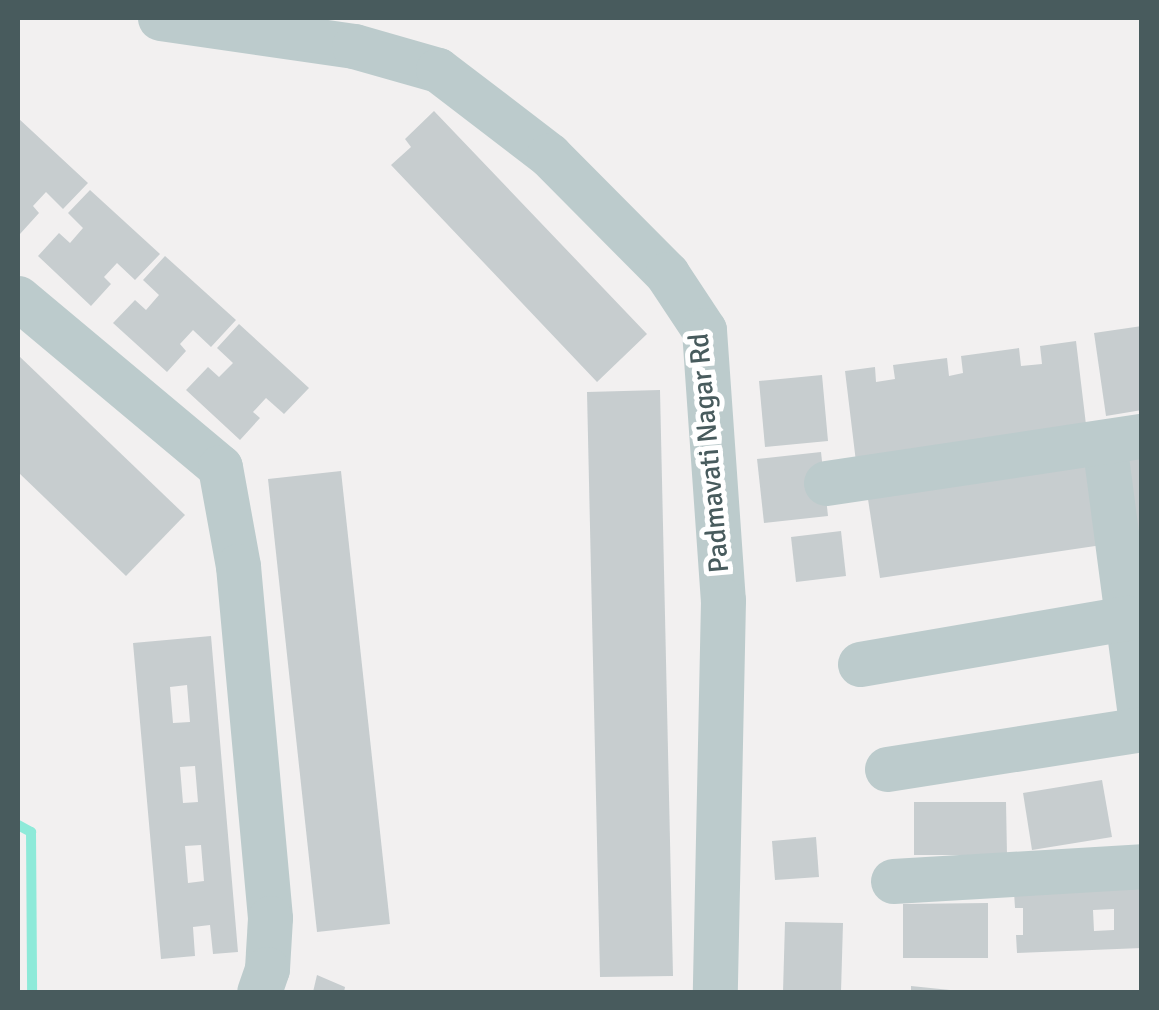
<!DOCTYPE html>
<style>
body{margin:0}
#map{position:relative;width:1159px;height:1010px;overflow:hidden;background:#f2f0f0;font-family:Signika,sans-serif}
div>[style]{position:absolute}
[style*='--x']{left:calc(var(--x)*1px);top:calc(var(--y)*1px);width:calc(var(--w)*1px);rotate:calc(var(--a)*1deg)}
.stream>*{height:10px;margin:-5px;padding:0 5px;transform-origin:5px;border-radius:5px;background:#8eead9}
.building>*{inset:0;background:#c7cdcf}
.minor>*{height:45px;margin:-22.5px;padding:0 22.5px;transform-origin:22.5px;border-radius:22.5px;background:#bccbcc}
span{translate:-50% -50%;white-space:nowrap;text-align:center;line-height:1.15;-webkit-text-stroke:10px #fff;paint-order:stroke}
.street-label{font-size:28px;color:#485b5d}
.frame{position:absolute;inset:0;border:20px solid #485b5d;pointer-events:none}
</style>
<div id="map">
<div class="stream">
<div style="--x:18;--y:825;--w:15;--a:28"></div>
<div style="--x:31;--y:832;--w:160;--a:89.6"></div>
</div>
<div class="building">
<div style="clip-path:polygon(434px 111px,647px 334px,597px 382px,391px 165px,411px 147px,405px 139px)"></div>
<div style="clip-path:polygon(18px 118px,88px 183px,63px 209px,46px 192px,33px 206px,39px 213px,20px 234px)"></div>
<div style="clip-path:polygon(90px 190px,160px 254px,135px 280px,117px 263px,104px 277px,111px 284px,91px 306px,38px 256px,59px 233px,70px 243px,83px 228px,68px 213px)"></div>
<div style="clip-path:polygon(165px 256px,236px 320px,211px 347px,193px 330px,180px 344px,186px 351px,167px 372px,113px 323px,135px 300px,146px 310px,159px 295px,143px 280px)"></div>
<div style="clip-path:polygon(239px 324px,309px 388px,284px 414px,266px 398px,253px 412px,260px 418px,240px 440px,186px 390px,208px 367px,219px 377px,233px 363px,217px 348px)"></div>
<div style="clip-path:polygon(1142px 326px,1142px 410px,1106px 416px,1094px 333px)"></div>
<div style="clip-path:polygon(1076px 341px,1087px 433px,856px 462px,845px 371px,875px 367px,876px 382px,895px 379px,893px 365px,947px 358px,949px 376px,963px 373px,961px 356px,1019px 348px,1021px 366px,1042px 364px,1040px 346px)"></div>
<div style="clip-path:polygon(18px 355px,185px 515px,126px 576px,18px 472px)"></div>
<div style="clip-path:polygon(822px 375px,828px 441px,765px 447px,759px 381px)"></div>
<div style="clip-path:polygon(660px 390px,673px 976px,600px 977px,587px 392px)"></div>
<div style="clip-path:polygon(1142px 447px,1142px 579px,1118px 451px)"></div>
<div style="clip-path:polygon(821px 452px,828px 516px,764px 523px,757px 459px)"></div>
<div style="clip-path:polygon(1088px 454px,1102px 545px,880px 578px,866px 486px)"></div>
<div style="clip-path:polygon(341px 471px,390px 924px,317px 932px,268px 479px)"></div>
<div style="clip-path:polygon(841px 531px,846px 576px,796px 582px,791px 537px)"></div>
<div style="clip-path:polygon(evenodd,211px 636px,238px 952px,213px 954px,210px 925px,193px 927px,195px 956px,161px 959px,133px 643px,211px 636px,187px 685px,190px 722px,173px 723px,170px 687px,187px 685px,211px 636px,195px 766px,198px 802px,183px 803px,180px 767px,195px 766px,211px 636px,201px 845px,204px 881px,188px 883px,185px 846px,201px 845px)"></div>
<div style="clip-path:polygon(1102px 780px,1112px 837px,1032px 850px,1023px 793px)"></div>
<div style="clip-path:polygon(914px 802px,1006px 802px,1007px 855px,914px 855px)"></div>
<div style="clip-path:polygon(816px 837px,819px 877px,775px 880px,772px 841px)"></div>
<div style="clip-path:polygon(evenodd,1142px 888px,1142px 948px,1017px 953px,1016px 935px,1023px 935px,1023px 908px,1015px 908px,1014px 892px,1142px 888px,1114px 909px,1114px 930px,1094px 931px,1093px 910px,1114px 909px)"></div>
<div style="clip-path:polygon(988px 903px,988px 958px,903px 958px,903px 904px)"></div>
<div style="clip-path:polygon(785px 922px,843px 923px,841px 992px,783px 992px)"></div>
<div style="clip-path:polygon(317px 975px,345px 987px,344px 992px,313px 992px)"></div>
<div style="clip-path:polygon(911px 986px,950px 990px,950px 992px,911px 992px)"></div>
</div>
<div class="minor">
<div style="--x:160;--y:18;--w:196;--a:8.2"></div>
<div style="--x:354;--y:46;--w:87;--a:15.9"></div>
<div style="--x:438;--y:70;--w:140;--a:37.4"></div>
<div style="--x:549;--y:155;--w:168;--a:45.2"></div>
<div style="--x:667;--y:274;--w:67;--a:56.5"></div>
<div style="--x:704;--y:330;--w:271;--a:86"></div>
<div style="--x:723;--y:600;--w:392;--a:91.2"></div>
<div style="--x:18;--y:298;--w:263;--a:39.9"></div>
<div style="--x:220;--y:467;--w:101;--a:79.7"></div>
<div style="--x:238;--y:566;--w:353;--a:84.8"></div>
<div style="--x:270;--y:918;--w:51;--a:93.4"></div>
<div style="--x:267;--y:969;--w:24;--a:109"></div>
<div style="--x:1104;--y:442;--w:290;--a:82.5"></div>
<div style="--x:826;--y:483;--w:319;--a:-8.5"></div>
<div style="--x:860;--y:664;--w:271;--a:-9.8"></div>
<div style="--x:887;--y:769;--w:257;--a:-8.9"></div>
<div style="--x:893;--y:881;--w:249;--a:-3.4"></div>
</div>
<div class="street-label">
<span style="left:709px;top:453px;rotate:-95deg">Padmavati Nagar Rd</span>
</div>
<div class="frame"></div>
</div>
